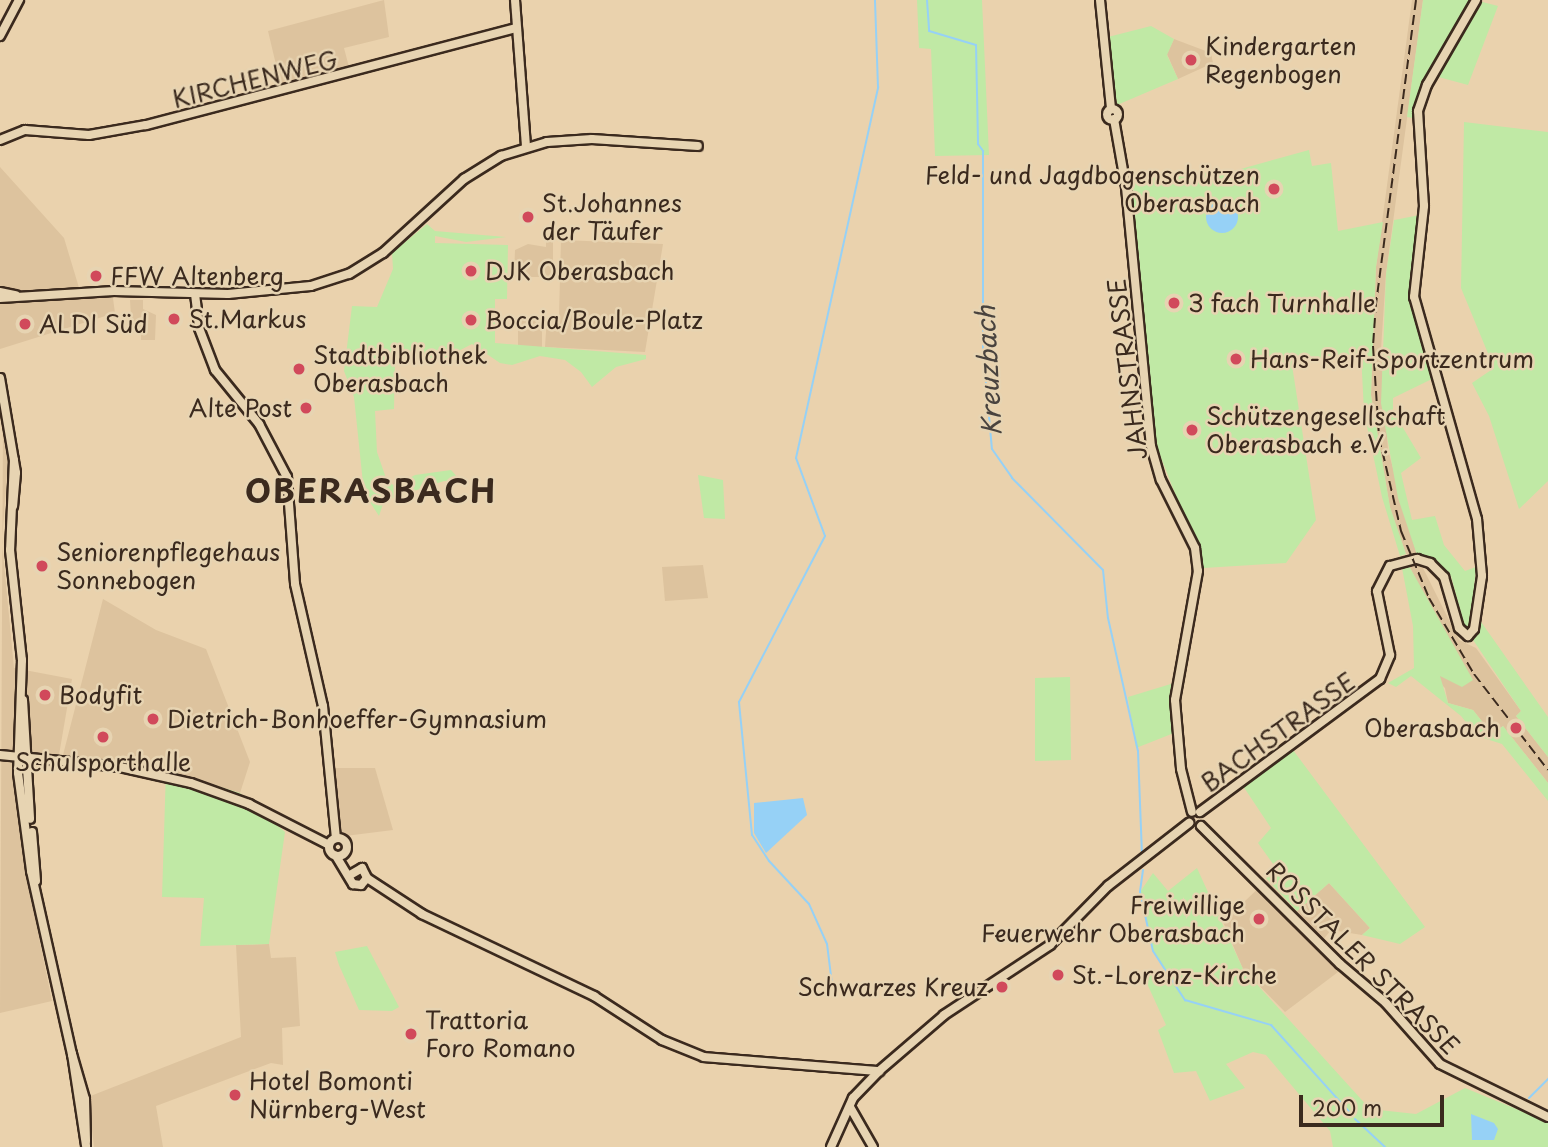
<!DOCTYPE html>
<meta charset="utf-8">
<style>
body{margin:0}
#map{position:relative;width:1548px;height:1147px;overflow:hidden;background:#ead2ad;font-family:"Playpen Sans",sans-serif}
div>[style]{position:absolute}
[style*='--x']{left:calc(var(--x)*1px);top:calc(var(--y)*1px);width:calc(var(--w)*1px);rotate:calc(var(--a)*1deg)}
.built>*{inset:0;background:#ddc39e}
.green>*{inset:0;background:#c0e9a5}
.water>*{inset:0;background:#96d1f6}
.round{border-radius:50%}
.stream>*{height:2px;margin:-1px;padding:0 1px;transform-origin:1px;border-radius:1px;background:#96d1f6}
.roads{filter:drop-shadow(2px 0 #3b2a1e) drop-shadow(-2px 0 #3b2a1e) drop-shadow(0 2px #3b2a1e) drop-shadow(0 -2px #3b2a1e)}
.secondary>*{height:8px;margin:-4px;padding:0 4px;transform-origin:4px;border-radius:4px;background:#e7d4b2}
.secondary>.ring{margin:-4px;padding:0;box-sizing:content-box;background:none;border:8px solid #e7d4b2;border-radius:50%}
.rail>*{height:2px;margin-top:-1px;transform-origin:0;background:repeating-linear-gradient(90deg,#3b2a1e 0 10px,transparent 0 15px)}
.dots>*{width:19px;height:19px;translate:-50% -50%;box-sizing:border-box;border:4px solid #e7d4b2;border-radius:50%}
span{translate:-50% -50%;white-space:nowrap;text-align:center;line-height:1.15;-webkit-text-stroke:5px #e7d4b2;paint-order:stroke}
.poi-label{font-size:24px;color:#3b2a1e}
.left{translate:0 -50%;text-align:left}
.right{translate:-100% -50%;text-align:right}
.street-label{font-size:24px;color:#3b2a1e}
.water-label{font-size:26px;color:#49433e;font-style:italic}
.district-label{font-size:32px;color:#3b2a1e;font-weight:700;letter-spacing:2px}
.scale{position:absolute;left:1299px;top:1095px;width:145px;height:32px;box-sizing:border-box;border:4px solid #3b2a1e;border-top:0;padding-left:9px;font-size:21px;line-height:24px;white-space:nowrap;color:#3b2a1e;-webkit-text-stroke:5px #e7d4b2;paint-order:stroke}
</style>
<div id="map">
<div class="built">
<div style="clip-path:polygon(384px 0,389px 37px,344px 48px,350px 71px,282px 90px,268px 31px)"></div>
<div style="clip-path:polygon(1412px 0,1423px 0,1386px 274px,1381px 349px,1388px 450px,1417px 555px,1406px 554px,1390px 508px,1371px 395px,1376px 267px)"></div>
<div style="clip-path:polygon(1174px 39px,1211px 53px,1213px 63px,1178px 79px,1167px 54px)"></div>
<div style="clip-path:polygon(0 167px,64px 238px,80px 291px,112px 291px,115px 313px,0 349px)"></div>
<div style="clip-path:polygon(546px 240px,553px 240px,553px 277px,514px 277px,515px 250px,528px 244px,546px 247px)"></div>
<div style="clip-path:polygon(561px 240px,663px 244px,645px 352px,545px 347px,547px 317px,559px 316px)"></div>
<div style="clip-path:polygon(130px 300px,143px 300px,143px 309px,156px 315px,155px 340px,141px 340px,141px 333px,132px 333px)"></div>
<div style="clip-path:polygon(542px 316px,542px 349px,518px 347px,518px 318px)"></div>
<div style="clip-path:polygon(3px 418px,8px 461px,2px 542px,14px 668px,72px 679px,59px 755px,11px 752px,30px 894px,52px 1001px,0 1013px)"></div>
<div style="clip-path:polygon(703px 565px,708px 598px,665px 601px,662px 567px)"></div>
<div style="clip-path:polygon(1409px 566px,1422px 566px,1459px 640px,1476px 648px,1521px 711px,1516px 716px,1548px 757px,1548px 783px,1503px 726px,1492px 734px,1473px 710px,1448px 703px,1445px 688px,1438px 681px,1438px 622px)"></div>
<div style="clip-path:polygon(103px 599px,156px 630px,206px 649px,250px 762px,240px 793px,166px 770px,63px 755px)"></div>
<div style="clip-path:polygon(326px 768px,375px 768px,393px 830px,337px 837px)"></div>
<div style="clip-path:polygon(1267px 880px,1297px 911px,1329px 883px,1370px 928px,1362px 935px,1331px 930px,1322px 941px,1346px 966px,1285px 1012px,1243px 969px,1223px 922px)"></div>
<div style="clip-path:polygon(269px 944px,271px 958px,296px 957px,300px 1026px,282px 1028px,283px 1065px,271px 1063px,156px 1106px,163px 1147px,94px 1147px,88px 1097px,241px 1037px,236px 945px)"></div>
</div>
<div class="green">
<div style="clip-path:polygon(917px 0,982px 0,989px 155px,935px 156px,931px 49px,919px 48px)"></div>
<div style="clip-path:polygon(1423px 0,1475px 0,1498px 6px,1468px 85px,1431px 75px,1413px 118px,1407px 117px)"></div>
<div style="clip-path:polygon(1151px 26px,1174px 39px,1167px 55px,1178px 79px,1117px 105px,1108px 37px)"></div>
<div style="clip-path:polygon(1464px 122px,1548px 132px,1548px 481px,1519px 509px,1489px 416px,1472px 383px,1494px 368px,1461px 288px)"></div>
<div style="clip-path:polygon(1309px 150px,1312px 166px,1331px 163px,1338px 231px,1383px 222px,1376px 267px,1371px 395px,1390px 507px,1406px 554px,1400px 556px,1382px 497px,1364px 412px,1361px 353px,1292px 365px,1316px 520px,1286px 563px,1204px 568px,1153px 437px,1130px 185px,1165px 174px,1230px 172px)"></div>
<div style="clip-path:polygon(1420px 215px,1410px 300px,1434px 378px,1393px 398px,1393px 411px,1421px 458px,1401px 473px,1412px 520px,1435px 516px,1444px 545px,1465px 571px,1476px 567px,1472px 609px,1548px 717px,1548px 757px,1516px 716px,1521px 711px,1465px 628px,1451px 576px,1417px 555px,1398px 498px,1381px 403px,1386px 274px,1394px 220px)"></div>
<div style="clip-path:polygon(427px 224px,435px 231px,506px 237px,466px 242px,435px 236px,435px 243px,508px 245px,507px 299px,495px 299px,495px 343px,646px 355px,646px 359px,616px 367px,592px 387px,581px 372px,565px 360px,540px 356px,512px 365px,500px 363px,472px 344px,445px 358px,402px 357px,395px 362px,394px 409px,375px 411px,377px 452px,387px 481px,395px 486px,415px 475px,451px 470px,461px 481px,444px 481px,384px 501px,379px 516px,364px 493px,354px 397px,344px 371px,352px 306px,377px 307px,393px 269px,392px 253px)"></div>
<div style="clip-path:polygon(698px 475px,723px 480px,725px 519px,704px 518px)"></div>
<div style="clip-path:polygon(1409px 566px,1473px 680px,1462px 687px,1440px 676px,1448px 703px,1473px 710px,1492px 734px,1503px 726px,1548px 783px,1548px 801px,1502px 744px,1477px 736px,1461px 716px,1411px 676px,1396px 687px,1388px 683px,1414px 668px,1413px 626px,1402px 568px)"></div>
<div style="clip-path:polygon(1070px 677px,1071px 760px,1035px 761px,1035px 678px)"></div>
<div style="clip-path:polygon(1174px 683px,1174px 733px,1136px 748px,1128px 697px)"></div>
<div style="clip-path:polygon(1290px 746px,1425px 927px,1400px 944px,1362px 935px,1370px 928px,1329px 883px,1297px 911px,1266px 878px,1276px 868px,1258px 843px,1271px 828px,1239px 780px)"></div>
<div style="clip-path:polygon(166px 770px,240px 793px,285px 832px,269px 944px,200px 946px,204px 898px,162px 897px)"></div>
<div style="clip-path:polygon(1197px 868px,1243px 969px,1370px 1109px,1416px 1114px,1465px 1088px,1548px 1122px,1548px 1147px,1333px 1147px,1330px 1131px,1266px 1055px,1253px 1052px,1226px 1064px,1245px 1088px,1210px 1101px,1196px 1071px,1174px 1073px,1158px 1030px,1166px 1025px,1144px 977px,1164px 970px,1152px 950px,1140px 892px,1153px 873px,1168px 891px)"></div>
<div style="clip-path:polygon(367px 946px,399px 1007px,392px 1011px,359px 1010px,339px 965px,335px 952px)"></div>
</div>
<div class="water">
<div class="round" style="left:1206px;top:201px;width:32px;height:32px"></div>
<div style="clip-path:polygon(803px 798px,807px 815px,766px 853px,754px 833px,754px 803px)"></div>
<div style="clip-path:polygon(1471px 1114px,1494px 1123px,1498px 1129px,1494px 1140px,1472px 1140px)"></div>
</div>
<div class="stream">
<div style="--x:927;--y:0;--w:31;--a:86"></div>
<div style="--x:929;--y:31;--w:49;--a:16.6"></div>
<div style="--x:976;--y:45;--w:99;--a:88.8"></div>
<div style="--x:978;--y:144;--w:9;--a:54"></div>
<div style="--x:983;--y:151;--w:198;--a:90"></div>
<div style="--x:983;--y:349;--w:100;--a:84.9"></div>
<div style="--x:992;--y:449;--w:35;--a:55"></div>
<div style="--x:1012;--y:478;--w:129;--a:45.3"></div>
<div style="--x:1103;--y:570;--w:48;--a:84.1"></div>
<div style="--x:1108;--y:618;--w:136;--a:77.3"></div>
<div style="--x:1138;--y:751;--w:104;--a:87.8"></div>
<div style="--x:1143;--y:870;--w:22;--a:98"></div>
<div style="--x:1140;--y:892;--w:60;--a:77.6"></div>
<div style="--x:1153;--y:951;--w:59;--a:56.9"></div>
<div style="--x:1185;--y:1000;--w:90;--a:16.2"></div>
<div style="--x:1271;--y:1025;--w:121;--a:48"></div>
<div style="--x:833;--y:992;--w:48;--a:-97.1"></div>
<div style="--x:827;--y:944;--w:44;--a:-114.2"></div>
<div style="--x:809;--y:904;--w:59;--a:-132.9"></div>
<div style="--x:769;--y:861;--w:31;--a:-123"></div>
<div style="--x:752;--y:835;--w:134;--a:-95.6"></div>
<div style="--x:739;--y:702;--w:187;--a:-62.6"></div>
<div style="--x:825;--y:536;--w:83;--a:-110.4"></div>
<div style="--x:796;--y:458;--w:380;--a:-77.5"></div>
<div style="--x:878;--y:87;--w:87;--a:-92"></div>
<div style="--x:1529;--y:1098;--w:27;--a:-45"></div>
<div style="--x:1355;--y:1119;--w:41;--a:43"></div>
</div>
<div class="roads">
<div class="secondary">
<div style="--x:515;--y:0;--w:147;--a:85.7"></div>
<div style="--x:1100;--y:0;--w:110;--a:84.2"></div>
<div style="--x:0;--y:36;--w:41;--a:-62.2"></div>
<div class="ring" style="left:1106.5px;top:108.5px;width:3px;height:3px"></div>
<div style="--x:1114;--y:119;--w:69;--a:80"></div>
<div style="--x:1126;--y:187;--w:260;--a:84.5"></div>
<div style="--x:1151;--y:446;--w:35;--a:74"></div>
<div style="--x:1161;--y:480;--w:76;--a:63.4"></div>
<div style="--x:1195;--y:548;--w:23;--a:83"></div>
<div style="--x:1198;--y:571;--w:131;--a:100.1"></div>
<div style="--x:1175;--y:700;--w:69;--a:85"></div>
<div style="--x:1181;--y:769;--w:44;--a:75.7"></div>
<div style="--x:0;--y:140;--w:27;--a:-22"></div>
<div style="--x:25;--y:130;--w:64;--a:4.5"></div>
<div style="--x:89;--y:135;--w:58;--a:-10"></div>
<div style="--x:146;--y:125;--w:383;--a:-14.7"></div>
<div style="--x:0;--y:292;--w:16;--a:11"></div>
<div style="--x:195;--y:294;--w:34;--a:83"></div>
<div style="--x:199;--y:328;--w:45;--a:69.1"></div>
<div style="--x:215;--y:370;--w:70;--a:50.8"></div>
<div style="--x:259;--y:424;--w:60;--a:62.2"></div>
<div style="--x:287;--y:477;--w:107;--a:85.7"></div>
<div style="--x:295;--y:584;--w:125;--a:77.1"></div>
<div style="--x:323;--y:706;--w:133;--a:84.4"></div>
<div style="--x:0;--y:298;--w:114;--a:-3.5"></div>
<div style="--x:114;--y:291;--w:114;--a:1.5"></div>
<div style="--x:228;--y:294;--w:83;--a:-5.5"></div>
<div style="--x:311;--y:286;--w:40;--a:-18"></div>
<div style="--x:349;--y:274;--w:40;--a:-32"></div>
<div style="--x:383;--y:253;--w:110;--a:-42.4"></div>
<div style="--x:464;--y:179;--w:44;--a:-31.9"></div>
<div style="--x:501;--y:156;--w:48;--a:-16.9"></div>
<div style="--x:547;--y:142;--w:45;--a:-3.8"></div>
<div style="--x:592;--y:139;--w:106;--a:3.8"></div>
<div style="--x:0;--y:378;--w:96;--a:80.4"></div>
<div style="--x:16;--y:473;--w:33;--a:95"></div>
<div style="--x:14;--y:460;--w:90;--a:92.5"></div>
<div style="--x:10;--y:550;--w:111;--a:83.8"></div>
<div style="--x:22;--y:660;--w:113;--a:92"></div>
<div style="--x:18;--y:773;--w:99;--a:82.4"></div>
<div style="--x:31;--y:871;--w:188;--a:77.4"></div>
<div style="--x:72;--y:1054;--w:93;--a:81.3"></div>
<div style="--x:23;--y:700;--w:119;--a:86.6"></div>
<div style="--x:0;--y:755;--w:121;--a:5.7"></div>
<div style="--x:120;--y:767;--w:73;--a:12.7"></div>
<div style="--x:191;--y:783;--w:62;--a:19.9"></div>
<div style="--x:249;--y:804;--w:90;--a:27.1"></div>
<div style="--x:1200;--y:812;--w:224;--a:-36.5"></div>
<div style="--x:1380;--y:679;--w:26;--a:-67"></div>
<div style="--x:1390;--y:655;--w:65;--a:-101.5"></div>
<div style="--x:1377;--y:591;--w:28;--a:-63"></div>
<div style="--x:1390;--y:566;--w:28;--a:-15"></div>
<div style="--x:1417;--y:559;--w:14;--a:17"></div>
<div style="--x:1430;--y:563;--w:20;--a:45"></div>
<div style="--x:1444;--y:577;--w:53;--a:73.6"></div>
<div style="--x:1459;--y:628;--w:12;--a:42"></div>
<div style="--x:1468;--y:636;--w:9;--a:-49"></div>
<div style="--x:1474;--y:629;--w:54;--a:-81.4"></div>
<div style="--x:1482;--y:576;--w:57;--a:-95"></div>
<div style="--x:1477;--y:519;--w:231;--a:-105.8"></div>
<div style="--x:1414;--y:297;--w:92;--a:-83.7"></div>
<div style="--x:1424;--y:206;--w:95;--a:-93.6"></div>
<div style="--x:1418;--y:111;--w:28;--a:-71"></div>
<div style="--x:1427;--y:85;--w:98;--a:-60"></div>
<div style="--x:1201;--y:826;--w:196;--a:44.8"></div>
<div style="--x:1340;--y:964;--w:60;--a:40.3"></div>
<div style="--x:1386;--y:1003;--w:81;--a:48.5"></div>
<div style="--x:1440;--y:1064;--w:120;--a:26.1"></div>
<div style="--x:32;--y:832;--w:49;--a:85.3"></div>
<div class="ring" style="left:329px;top:838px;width:10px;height:10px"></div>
<div style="--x:336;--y:856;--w:33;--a:59"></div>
<div style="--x:353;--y:884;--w:8;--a:7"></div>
<div style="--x:361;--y:885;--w:9;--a:-49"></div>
<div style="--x:350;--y:875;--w:14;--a:-30"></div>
<div style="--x:362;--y:868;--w:11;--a:63"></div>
<div style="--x:367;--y:878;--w:66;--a:33.2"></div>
<div style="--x:422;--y:914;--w:191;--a:25.5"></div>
<div style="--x:594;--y:996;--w:81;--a:32.9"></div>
<div style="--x:662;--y:1040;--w:45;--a:22"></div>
<div style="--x:704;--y:1057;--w:176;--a:4.6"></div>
<div style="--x:72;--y:1054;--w:47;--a:73.9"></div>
<div style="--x:85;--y:1099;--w:42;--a:88.6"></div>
<div style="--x:850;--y:1107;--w:46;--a:60.1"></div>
<div style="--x:831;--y:1147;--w:54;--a:-65.8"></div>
<div style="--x:853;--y:1098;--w:37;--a:-46"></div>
<div style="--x:879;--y:1071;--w:86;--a:-40.7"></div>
<div style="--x:944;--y:1015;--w:127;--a:-33.4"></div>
<div style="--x:1050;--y:945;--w:83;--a:-45.5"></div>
<div style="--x:1108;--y:886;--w:103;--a:-37.9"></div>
</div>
</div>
<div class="rail">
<div style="--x:1416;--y:0;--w:306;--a:97.5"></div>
<div style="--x:1376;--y:303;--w:43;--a:94"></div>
<div style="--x:1373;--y:346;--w:91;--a:86.2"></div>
<div style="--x:1379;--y:437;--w:97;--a:76.8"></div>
<div style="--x:1401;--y:531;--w:73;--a:67.3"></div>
<div style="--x:1429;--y:598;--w:88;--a:59.4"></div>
<div style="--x:1474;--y:674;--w:121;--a:52.4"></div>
</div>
<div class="dots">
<div style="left:1191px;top:60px;background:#d1495b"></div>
<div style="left:1274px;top:189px;background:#d1495b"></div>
<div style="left:528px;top:217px;background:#d1495b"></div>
<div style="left:471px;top:271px;background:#d1495b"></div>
<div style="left:96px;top:276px;background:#d1495b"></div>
<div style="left:1174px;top:303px;background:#d1495b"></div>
<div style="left:174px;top:319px;background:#d1495b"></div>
<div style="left:471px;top:320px;background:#d1495b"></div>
<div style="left:25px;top:324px;background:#d1495b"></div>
<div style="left:1236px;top:359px;background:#d1495b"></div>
<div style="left:299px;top:369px;background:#d1495b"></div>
<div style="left:306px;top:408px;background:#d1495b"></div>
<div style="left:1192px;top:430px;background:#d1495b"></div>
<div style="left:42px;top:566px;background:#d1495b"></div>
<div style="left:45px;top:695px;background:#d1495b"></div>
<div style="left:153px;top:719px;background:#d1495b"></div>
<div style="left:1516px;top:728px;background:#d1495b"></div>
<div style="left:103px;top:737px;background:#d1495b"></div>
<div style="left:1259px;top:919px;background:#d1495b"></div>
<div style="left:1058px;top:975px;background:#d1495b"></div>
<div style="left:1002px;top:987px;background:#d1495b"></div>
<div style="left:411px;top:1034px;background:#d1495b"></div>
<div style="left:235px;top:1095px;background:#d1495b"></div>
</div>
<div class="poi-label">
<span class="left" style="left:1205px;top:60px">Kindergarten<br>Regenbogen</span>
<span class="right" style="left:1260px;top:189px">Feld- und Jagdbogenschützen<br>Oberasbach</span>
<span class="left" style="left:542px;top:217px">St.Johannes<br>der Täufer</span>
<span class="left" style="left:485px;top:271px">DJK Oberasbach</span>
<span class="left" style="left:110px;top:276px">FFW Altenberg</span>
<span class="left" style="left:1188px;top:303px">3 fach Turnhalle</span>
<span class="left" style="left:188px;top:319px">St.Markus</span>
<span class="left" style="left:485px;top:320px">Boccia/Boule-Platz</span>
<span class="left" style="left:39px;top:324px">ALDI Süd</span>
<span class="left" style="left:313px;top:369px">Stadtbibliothek<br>Oberasbach</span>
<span class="left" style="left:1250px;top:359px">Hans-Reif-Sportzentrum</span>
<span class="right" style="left:292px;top:408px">Alte Post</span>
<span class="left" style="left:1206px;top:430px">Schützengesellschaft<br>Oberasbach e.V.</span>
<span class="left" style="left:56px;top:566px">Seniorenpflegehaus<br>Sonnebogen</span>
<span class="left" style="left:59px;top:695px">Bodyfit</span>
<span class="left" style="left:167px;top:719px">Dietrich-Bonhoeffer-Gymnasium</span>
<span class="right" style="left:1500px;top:728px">Oberasbach</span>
<span style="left:103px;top:762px">Schulsporthalle</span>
<span class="right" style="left:1245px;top:919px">Freiwillige<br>Feuerwehr Oberasbach</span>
<span class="left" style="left:1072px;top:975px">St.-Lorenz-Kirche</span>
<span class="right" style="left:988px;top:987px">Schwarzes Kreuz</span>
<span class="left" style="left:425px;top:1034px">Trattoria<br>Foro Romano</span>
<span class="left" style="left:249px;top:1095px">Hotel Bomonti<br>Nürnberg-West</span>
</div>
<div class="street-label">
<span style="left:255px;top:79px;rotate:-14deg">KIRCHENWEG</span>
<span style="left:1127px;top:369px;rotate:-97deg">JAHNSTRASSE</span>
<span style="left:1278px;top:732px;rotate:-36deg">BACHSTRASSE</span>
<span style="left:1363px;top:958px;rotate:45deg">ROSSTALER STRASSE</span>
</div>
<div class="water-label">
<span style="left:988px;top:371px;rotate:-93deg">Kreuzbach</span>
</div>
<div class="district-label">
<span style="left:371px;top:490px">OBERASBACH</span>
</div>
<div class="scale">200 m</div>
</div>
